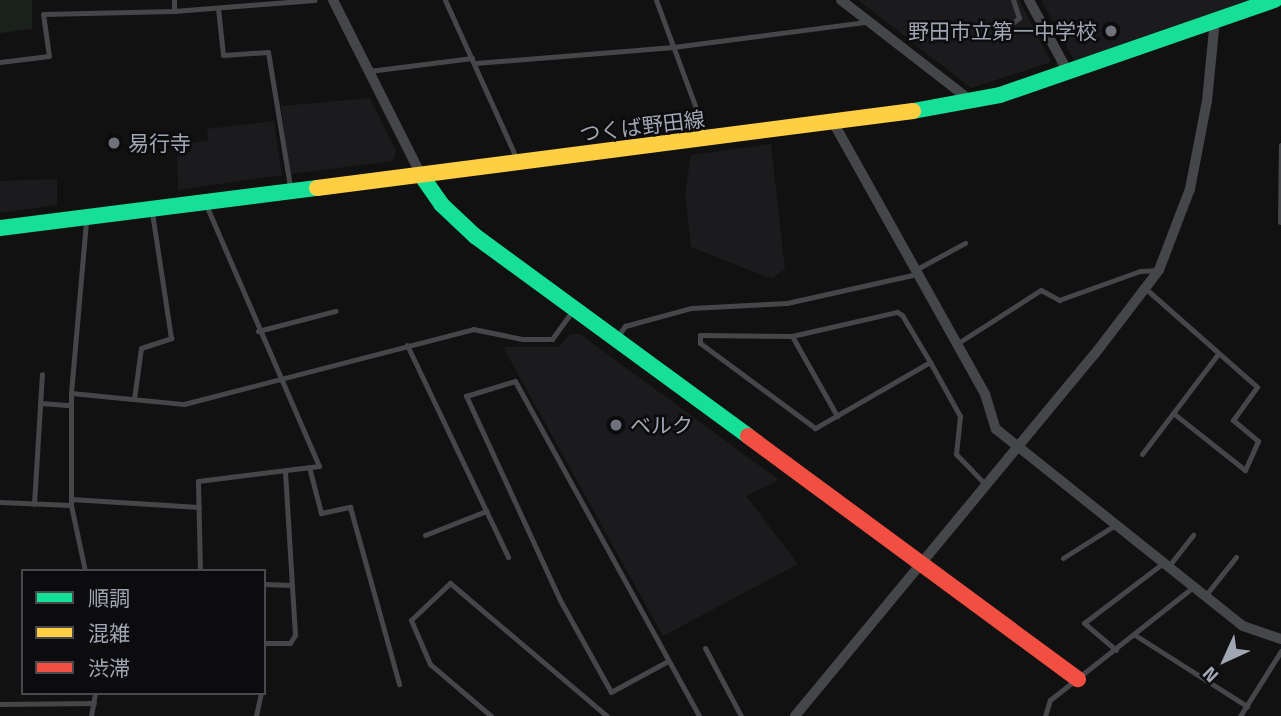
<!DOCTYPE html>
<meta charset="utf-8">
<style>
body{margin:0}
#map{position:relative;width:1281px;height:716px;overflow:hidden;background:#111;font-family:"Titillium Web","Noto Sans JP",sans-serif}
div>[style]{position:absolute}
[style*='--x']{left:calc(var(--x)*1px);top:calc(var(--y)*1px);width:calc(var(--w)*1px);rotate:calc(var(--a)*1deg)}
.built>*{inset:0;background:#1b1b1d}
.green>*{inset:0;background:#1a201b}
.lane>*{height:5px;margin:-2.5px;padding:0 2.5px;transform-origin:2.5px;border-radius:2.5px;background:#45464a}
.street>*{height:10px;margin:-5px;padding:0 5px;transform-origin:5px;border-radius:5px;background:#45464a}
.fast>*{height:16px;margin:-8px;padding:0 8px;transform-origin:8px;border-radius:8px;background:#16e098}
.slow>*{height:16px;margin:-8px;padding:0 8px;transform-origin:8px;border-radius:8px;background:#ffcf43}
.jam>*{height:16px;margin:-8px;padding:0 8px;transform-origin:8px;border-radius:8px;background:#f24e42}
.dots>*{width:19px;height:19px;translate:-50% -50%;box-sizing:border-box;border:4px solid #0c0b0d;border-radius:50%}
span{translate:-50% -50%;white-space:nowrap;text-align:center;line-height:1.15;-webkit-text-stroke:5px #0c0b0d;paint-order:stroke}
.poi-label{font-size:21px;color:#a1a6b3}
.right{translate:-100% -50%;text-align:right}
.left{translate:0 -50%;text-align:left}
.street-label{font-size:21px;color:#a1a6b3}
.legend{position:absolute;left:21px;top:569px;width:245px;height:126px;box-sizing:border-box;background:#0c0b0d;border:2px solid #48494f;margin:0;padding:9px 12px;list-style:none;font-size:21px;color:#a1a6b3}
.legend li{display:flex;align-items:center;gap:14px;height:35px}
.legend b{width:35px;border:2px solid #48494f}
.north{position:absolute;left:1190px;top:625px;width:70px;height:70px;-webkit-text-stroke:5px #0c0b0d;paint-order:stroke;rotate:225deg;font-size:19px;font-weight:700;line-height:28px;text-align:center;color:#a1a6b3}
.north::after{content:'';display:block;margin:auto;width:24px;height:32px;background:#a1a6b3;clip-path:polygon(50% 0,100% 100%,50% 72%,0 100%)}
</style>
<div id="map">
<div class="built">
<div style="clip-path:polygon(858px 0,1019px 0,1051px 62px,971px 88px)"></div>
<div style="clip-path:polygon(1041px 0,1254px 0,1075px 62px)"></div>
<div style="clip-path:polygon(370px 98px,396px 151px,393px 161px,290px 174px,281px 106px)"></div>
<div style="clip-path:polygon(274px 121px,282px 175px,178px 190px,177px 154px,191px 152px,191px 143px,208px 141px,207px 129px)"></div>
<div style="clip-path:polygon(771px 144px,785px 269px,772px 279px,691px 247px,685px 193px,691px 155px)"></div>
<div style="clip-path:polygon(57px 179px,57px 205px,0 213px,0 181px)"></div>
<div style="clip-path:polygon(570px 334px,580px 334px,779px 480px,746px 496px,798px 564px,663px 636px,503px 347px,559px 347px)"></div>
</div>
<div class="green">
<div style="clip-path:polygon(0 0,32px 0,32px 29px,0 33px)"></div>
</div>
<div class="lane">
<div style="--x:174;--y:0;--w:11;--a:90"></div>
<div style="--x:174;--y:11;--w:141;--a:-4.5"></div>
<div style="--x:445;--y:0;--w:172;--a:65.7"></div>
<div style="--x:656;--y:0;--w:144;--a:69.7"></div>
<div style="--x:218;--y:8;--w:47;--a:83.9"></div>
<div style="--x:223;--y:55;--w:45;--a:-3.8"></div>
<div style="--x:268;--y:52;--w:137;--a:80.7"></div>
<div style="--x:994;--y:35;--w:30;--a:-34"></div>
<div style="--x:1019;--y:18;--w:19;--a:-108"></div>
<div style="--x:0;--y:62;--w:49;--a:-7"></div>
<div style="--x:49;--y:56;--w:42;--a:-98.1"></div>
<div style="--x:43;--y:14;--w:131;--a:-1.3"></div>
<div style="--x:475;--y:63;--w:199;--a:-4.6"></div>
<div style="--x:673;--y:47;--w:195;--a:-7.4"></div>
<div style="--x:369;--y:71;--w:104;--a:-7.2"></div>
<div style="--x:1280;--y:222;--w:77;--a:-89.3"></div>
<div style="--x:915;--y:270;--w:57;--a:-28.4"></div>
<div style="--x:1146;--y:289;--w:148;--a:41.4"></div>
<div style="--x:1257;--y:387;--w:41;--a:126"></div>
<div style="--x:1233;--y:420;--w:33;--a:40"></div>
<div style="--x:1258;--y:441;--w:32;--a:114"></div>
<div style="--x:1245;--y:470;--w:92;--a:-141.6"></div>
<div style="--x:258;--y:331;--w:80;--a:-14.6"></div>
<div style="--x:792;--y:336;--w:92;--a:60.6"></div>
<div style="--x:617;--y:337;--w:14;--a:-54"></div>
<div style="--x:625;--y:326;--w:68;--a:-15.3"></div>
<div style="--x:691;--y:308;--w:96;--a:-3"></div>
<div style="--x:787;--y:303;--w:133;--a:-12.6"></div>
<div style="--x:958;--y:343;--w:98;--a:-32.6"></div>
<div style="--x:1041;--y:290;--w:21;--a:29"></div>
<div style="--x:1059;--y:300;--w:86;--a:-19.7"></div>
<div style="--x:1140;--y:271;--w:19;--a:-3"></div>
<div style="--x:407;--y:345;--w:235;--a:64.5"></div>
<div style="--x:930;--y:362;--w:133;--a:150.1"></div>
<div style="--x:815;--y:428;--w:143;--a:-143.5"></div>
<div style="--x:700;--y:343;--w:8;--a:-90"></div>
<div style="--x:700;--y:335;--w:92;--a:0.6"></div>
<div style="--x:792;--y:336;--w:108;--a:-12.9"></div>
<div style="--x:897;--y:312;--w:6;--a:31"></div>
<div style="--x:902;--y:315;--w:55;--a:59.2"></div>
<div style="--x:930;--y:362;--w:62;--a:60.9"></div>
<div style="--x:960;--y:416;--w:38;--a:96"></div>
<div style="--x:956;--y:454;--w:43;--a:45.9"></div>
<div style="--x:71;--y:393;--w:114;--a:5.6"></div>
<div style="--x:184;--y:404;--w:299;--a:-14.5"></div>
<div style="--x:473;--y:329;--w:50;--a:11.5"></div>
<div style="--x:522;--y:339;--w:30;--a:0"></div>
<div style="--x:552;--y:339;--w:37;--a:-54"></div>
<div style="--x:134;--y:399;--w:51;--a:-82.2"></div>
<div style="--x:141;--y:348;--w:32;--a:-18"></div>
<div style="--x:171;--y:338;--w:127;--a:-98.6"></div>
<div style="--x:40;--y:403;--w:31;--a:4"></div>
<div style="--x:1142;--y:454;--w:126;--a:-52.8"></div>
<div style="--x:309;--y:467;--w:48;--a:75.4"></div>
<div style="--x:321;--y:513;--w:30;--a:-12"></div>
<div style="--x:350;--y:507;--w:184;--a:74.5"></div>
<div style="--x:71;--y:499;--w:128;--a:3.6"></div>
<div style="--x:0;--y:502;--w:71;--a:2.4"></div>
<div style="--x:34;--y:504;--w:130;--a:-86.5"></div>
<div style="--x:425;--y:535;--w:66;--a:-21.5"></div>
<div style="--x:1063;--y:558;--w:62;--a:-32.4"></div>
<div style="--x:1168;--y:567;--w:41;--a:-52"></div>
<div style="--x:85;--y:571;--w:67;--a:-102"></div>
<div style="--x:71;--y:505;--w:112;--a:-90"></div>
<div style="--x:71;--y:393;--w:173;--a:-85"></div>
<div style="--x:200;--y:571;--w:90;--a:-91.3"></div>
<div style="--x:198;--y:481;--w:122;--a:-7.1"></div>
<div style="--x:319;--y:466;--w:284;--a:-113.4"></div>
<div style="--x:264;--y:584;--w:28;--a:2"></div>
<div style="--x:1205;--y:596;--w:50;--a:-51.5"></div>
<div style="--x:1135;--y:635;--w:133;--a:32.4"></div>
<div style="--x:264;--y:643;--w:26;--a:0"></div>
<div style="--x:290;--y:643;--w:9;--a:-58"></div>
<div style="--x:295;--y:635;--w:165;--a:-93.5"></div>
<div style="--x:705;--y:648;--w:77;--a:62.1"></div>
<div style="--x:1116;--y:650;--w:42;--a:-139.8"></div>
<div style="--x:1084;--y:623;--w:99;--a:-37.2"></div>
<div style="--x:668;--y:661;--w:65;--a:151.5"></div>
<div style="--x:611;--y:692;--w:105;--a:-119"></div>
<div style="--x:560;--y:600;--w:225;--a:-114.7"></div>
<div style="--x:466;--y:396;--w:51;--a:-17"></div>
<div style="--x:515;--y:381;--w:382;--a:61.2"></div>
<div style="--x:0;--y:704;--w:94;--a:-0.6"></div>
<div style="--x:91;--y:716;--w:23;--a:-80"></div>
<div style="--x:256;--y:716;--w:24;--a:-78"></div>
<div style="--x:491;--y:716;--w:80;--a:-139.6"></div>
<div style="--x:430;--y:664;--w:48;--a:-113.4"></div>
<div style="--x:411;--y:620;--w:54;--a:-43.5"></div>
<div style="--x:450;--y:583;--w:206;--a:40.3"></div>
<div style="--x:1045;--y:716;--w:17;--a:-73"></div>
<div style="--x:1050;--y:700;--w:182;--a:-38.3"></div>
<div style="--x:1240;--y:716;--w:77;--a:-57.8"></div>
</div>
<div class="street">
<div style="--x:333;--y:0;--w:196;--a:63.3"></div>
<div style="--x:841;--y:0;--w:165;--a:37.8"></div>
<div style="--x:1029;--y:0;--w:82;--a:61.6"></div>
<div style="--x:833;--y:122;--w:312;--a:60.8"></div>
<div style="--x:985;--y:394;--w:37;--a:73"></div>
<div style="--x:996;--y:429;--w:316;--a:38.6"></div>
<div style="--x:1243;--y:626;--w:40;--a:18.9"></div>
<div style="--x:795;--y:716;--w:469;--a:-50.4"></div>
<div style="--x:1094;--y:355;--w:107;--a:-52.6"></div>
<div style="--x:1159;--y:270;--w:87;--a:-69.1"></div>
<div style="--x:1190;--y:189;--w:90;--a:-79.1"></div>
<div style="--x:1207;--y:101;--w:81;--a:-84.4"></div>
</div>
<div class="fast">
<div style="--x:913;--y:111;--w:88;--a:-10.4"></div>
<div style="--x:1000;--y:95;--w:291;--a:-19.1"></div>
<div style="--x:421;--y:175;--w:35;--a:55"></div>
<div style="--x:441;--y:204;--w:47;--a:43.3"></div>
<div style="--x:475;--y:236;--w:338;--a:36.2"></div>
<div style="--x:0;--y:228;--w:320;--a:-7.2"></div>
</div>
<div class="slow">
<div style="--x:317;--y:188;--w:601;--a:-7.36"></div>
</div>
<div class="jam">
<div style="--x:748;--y:436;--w:410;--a:36.4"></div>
</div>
<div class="dots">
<div style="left:1111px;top:31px;background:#6f727a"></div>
<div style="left:114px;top:143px;background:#6f727a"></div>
<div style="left:616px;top:425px;background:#6f727a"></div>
</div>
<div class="poi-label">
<span class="right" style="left:1097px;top:31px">野田市立第一中学校</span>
<span class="left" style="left:128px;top:143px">易行寺</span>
<span class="left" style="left:630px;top:425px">ベルク</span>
</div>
<div class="street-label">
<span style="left:642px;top:126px;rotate:-7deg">つくば野田線</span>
</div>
<ul class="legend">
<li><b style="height:9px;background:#16e098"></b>順調</li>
<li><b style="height:9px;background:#ffcf43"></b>混雑</li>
<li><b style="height:9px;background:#f24e42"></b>渋滞</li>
</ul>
<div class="north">N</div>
</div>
